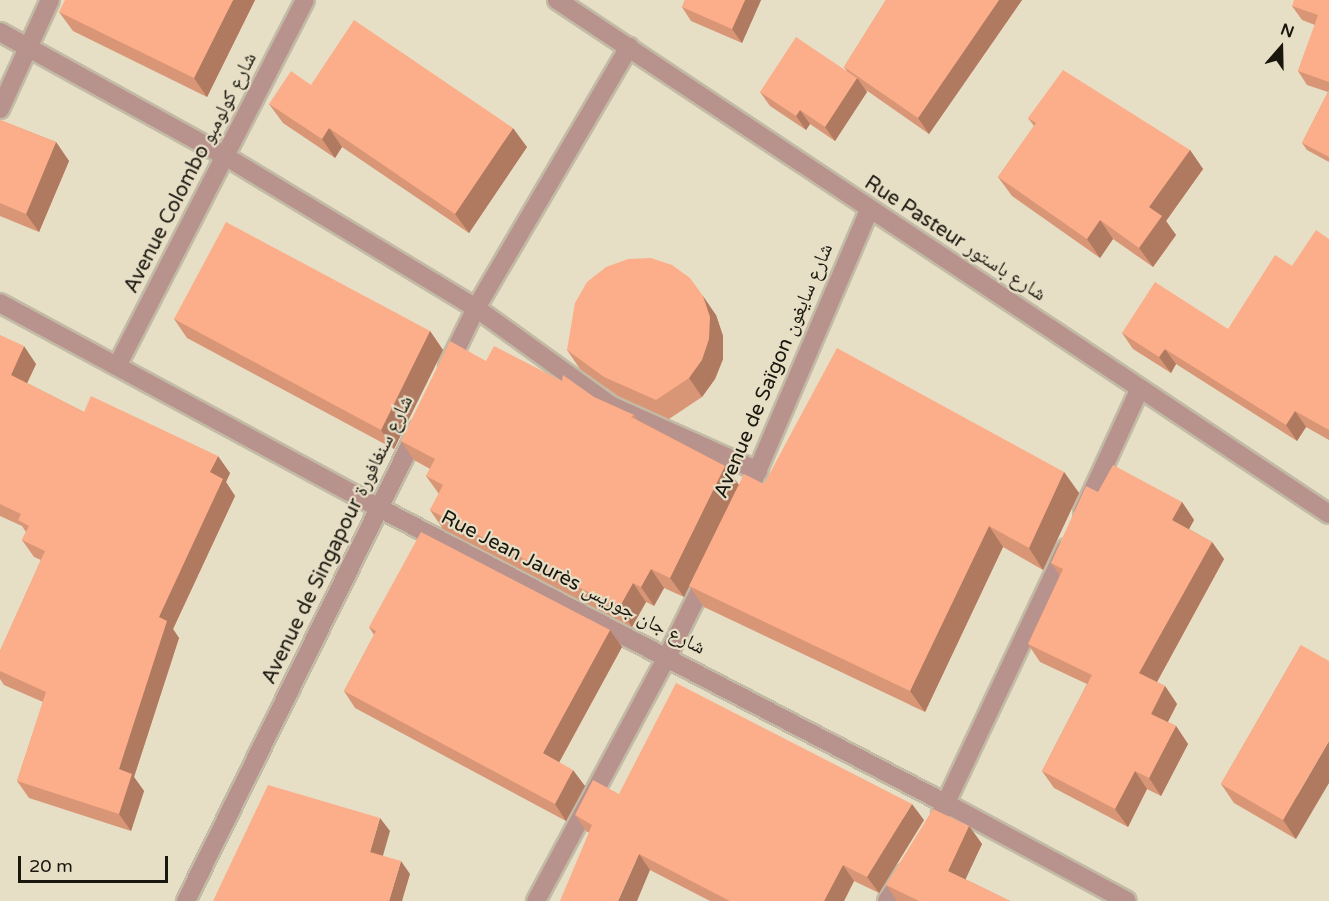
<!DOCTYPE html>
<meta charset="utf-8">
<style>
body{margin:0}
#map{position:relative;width:1329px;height:901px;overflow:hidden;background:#e7dec6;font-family:"Varela Round","Noto Naskh Arabic",sans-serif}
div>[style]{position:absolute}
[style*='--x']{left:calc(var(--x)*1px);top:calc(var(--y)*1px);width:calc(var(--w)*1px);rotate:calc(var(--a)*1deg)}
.roads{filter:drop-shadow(2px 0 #c2baa5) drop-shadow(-2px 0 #c2baa5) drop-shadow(0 2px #c2baa5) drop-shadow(0 -2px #c2baa5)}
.street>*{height:18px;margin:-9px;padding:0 9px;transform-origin:9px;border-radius:9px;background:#b8928c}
.wall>*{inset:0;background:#d89676}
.shaded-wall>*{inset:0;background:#b07a60}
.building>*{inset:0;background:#fbae89}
span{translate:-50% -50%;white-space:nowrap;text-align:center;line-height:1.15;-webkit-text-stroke:4.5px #e7dec6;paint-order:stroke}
.street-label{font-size:20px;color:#19160e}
.north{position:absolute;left:1251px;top:18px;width:60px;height:60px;-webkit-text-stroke:4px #e7dec6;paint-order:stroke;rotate:20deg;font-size:16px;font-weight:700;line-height:24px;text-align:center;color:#19160e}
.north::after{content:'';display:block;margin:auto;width:21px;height:27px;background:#19160e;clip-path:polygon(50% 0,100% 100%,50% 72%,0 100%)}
.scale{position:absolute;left:18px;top:856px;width:150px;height:27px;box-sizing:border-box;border:3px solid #19160e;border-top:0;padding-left:8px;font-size:18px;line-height:21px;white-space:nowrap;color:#19160e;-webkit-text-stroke:4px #e7dec6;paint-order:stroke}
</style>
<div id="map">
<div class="roads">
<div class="street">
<div style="--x:557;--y:0;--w:927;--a:33.66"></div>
<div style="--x:0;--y:32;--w:257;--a:28.9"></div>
<div style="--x:225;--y:156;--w:293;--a:31.2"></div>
<div style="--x:476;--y:308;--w:168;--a:35.8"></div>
<div style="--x:612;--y:406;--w:160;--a:24"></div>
<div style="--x:0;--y:109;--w:120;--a:-65.4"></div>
<div style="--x:0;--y:303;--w:431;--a:28.4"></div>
<div style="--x:379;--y:508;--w:640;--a:27.53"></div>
<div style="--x:947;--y:804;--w:204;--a:28.3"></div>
<div style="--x:117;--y:366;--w:411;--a:-62.8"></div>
<div style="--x:448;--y:366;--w:64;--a:-64.2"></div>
<div style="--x:476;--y:308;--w:303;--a:-59.6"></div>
<div style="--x:753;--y:481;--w:295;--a:-66.8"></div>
<div style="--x:1083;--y:512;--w:136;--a:-65.3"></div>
<div style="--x:941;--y:813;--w:293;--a:-64.7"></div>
<div style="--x:186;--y:901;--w:526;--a:-63.82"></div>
<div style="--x:536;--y:901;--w:277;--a:-61.8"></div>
<div style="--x:667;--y:657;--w:90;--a:-63.7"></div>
<div style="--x:887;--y:901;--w:33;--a:-57"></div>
</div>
</div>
<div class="wall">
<div style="clip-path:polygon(255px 0,207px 97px,73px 31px,59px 12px)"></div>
<div style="clip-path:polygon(685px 0,761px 0,742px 43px,691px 21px,682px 7px)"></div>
<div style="clip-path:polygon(886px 0,1022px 0,929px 134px,866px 90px,867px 92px,835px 141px,810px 124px,806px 130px,770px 106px,760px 92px,847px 71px,844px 67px)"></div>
<div style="clip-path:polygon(1329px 0,1329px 162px,1307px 150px,1302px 143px,1328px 92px,1307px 85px,1298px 71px,1315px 25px,1302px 20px,1292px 6px)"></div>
<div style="clip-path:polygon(311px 85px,527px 147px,469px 233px,342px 147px,335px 158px,283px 123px,269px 104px)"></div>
<div style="clip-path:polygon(1028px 118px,1190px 150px,1203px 169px,1166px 221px,1176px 235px,1153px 267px,1113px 239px,1100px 258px,1012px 196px,998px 177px,1034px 126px)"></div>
<div style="clip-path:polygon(0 120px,56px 142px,69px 161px,39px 232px,0 216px)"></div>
<div style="clip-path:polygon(1329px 239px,1329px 440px,1306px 427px,1297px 441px,1176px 364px,1171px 373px,1133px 349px,1122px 333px,1228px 329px,1292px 266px)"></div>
<div style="clip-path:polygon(716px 315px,723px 336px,723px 359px,715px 379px,702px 397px,669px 419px,618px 396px,580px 369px,567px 350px)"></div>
<div style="clip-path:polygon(174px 319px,430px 331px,443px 350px,394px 449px,187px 338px)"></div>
<div style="clip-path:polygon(0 335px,36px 364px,27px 383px,84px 412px,230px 473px,226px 482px,235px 496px,173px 629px,179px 638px,134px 777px,144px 791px,131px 831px,29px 798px,17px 781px,43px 702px,4px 685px,0 679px,0 651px,41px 560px,34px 557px,22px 540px,26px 532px,22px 526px,0 516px)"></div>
<div style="clip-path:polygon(486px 361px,594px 397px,634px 415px,638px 420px,725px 466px,739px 485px,1064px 472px,1079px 493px,1043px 570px,1003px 547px,925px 712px,704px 607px,689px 586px,684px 597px,664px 588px,654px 606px,646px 602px,632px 627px,443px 529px,430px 510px,439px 494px,426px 476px,430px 469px,414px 460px,401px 441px)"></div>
<div style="clip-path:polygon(1098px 492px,1182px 502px,1194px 520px,1189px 529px,1212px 542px,1224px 559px,1157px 682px,1165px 686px,1177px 704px,1168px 722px,1176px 726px,1188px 744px,1161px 796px,1147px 789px,1128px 827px,1054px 788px,1042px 771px,1087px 684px,1040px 662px,1028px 644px,1060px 576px,1051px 563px)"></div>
<div style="clip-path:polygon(369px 627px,610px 630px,622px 647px,559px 762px,585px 786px,566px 821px,355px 708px,344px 691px,374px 635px)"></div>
<div style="clip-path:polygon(1301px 645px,1296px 839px,1234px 803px,1221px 784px)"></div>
<div style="clip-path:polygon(619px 794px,924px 820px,879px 893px,854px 881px,844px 901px,710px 901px,650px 870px,586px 831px,575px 815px)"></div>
<div style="clip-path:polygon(969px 826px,982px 844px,965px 879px,1010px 901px,897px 901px,886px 885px)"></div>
</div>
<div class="shaded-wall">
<div style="clip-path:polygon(233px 0,255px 0,207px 97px,194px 78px)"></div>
<div style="clip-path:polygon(745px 0,761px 0,742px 43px,732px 29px)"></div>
<div style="clip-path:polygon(999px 0,1022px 0,929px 134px,918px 118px)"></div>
<div style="clip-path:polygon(857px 78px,867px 92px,835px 141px,825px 127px)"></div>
<div style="clip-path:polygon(800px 110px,810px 124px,806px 130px,796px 116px)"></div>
<div style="clip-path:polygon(329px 128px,342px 147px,335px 158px,322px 139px)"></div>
<div style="clip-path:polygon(513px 128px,527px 147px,469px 233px,455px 214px)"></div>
<div style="clip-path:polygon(56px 142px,69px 161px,39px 232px,26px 214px)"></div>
<div style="clip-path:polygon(1190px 150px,1203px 169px,1166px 221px,1176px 235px,1153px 267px,1139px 248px,1149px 207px)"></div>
<div style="clip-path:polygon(1100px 220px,1113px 239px,1100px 258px,1087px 239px)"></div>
<div style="clip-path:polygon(703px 296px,716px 315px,723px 336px,723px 359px,715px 379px,702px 397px,689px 378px)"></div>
<div style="clip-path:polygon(430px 331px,443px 350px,394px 449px,381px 430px)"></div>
<div style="clip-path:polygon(24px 346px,36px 364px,23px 392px,11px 375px)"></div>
<div style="clip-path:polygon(1165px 349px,1176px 364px,1171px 373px,1159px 357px)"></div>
<div style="clip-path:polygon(1295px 411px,1306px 427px,1297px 441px,1286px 425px)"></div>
<div style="clip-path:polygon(218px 456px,230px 473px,226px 482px,235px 496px,173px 629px,179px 638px,134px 777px,144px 791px,131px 831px,119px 814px,119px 769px,159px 617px,210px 472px)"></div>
<div style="clip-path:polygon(725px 466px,739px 485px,684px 597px,670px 578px)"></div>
<div style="clip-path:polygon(1064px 472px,1079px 493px,1043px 570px,1029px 548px)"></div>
<div style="clip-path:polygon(1182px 502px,1194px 520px,1184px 538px,1172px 520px)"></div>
<div style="clip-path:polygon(989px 526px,1003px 547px,925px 712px,910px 691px)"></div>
<div style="clip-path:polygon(1212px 542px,1224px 559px,1152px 691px,1139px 673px)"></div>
<div style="clip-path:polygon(651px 569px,664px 588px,654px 606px,641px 587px)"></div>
<div style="clip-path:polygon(633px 583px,646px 602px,632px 627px,619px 608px)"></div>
<div style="clip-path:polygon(610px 630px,622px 647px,555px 770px,543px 753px)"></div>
<div style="clip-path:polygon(1165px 686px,1177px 704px,1163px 731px,1151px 714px)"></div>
<div style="clip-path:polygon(1176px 726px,1188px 744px,1161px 796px,1149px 778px)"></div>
<div style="clip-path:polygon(1329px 741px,1329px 783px,1296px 839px,1283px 820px)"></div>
<div style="clip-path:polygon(573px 770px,585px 786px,566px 821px,555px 804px)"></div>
<div style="clip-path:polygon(1135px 771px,1147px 789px,1128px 827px,1115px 809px)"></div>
<div style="clip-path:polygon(912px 804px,924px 820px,879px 893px,867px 877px)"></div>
<div style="clip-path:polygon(380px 818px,390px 831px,380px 866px,370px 852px)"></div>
<div style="clip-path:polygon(969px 826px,982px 844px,961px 889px,948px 871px)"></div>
<div style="clip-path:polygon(639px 854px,650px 870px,637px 901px,618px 901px)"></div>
<div style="clip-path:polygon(401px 861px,410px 874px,402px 901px,389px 901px)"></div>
<div style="clip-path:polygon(843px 865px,854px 881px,844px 901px,824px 901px)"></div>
</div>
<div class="building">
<div style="clip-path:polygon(65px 0,233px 0,194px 78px,59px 12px)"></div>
<div style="clip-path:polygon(685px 0,745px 0,732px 29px,682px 7px)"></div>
<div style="clip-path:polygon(886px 0,999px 0,918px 118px,844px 67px)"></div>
<div style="clip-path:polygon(1294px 0,1329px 0,1329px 82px,1298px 71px,1318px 15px,1292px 6px)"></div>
<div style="clip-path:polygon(354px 20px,513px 128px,455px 214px,329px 128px,322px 139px,269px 104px,291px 71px,311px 85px)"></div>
<div style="clip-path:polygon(796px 37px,857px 78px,825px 127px,800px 110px,796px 116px,760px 92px)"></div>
<div style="clip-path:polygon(1063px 70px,1190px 150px,1149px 207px,1162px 216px,1139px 248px,1100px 220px,1087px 239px,998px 177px,1036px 123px,1028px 118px)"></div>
<div style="clip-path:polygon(1329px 90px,1329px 157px,1302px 143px)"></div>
<div style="clip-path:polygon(0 120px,56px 142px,26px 214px,0 203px)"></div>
<div style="clip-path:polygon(226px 222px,430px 331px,381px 430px,174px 319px)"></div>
<div style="clip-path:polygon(1316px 230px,1329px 239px,1329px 430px,1295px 411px,1286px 425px,1165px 349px,1159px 357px,1122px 333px,1155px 282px,1228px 329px,1275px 255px,1292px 266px)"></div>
<div style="clip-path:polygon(651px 258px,672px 265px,690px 278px,703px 296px,710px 317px,709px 339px,702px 360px,689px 378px,656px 400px,604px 377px,567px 350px,575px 303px,587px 282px,606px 267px,628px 259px)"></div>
<div style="clip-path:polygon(0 335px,24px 346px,11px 375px,84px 412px,91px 396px,218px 456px,210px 472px,223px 479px,159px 617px,167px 621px,119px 769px,132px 774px,119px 814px,17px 781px,46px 692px,0 671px,0 651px,45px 551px,22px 540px,29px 526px,18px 520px,21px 514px,0 504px)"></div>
<div style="clip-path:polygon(450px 341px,486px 361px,494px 346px,562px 381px,563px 375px,594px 397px,634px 415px,631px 417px,725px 466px,670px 578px,651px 569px,641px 587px,633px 583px,619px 608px,430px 510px,443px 485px,426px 476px,435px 459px,401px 441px)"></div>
<div style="clip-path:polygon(837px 348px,1064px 472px,1029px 548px,989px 526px,910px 691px,689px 586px,744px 474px,764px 484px)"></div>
<div style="clip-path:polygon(1113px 465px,1182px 502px,1172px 520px,1212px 542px,1139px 673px,1165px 686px,1151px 714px,1176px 726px,1149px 778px,1135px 771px,1115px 809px,1042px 771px,1092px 675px,1028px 644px,1063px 569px,1051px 563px,1086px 486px,1098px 492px)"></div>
<div style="clip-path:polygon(421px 532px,610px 630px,543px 753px,573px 770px,555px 804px,344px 691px,376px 631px,369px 627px)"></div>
<div style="clip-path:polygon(1301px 645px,1329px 661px,1329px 741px,1283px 820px,1221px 784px)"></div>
<div style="clip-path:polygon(676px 683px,912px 804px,867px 877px,843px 865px,824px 901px,730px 901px,639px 854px,618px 901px,560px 901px,592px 825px,575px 815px,593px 780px,619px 794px)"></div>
<div style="clip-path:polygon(268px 785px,380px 818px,370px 852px,401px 861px,389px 901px,213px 901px)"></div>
<div style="clip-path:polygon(933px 809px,969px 826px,948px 871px,1010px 901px,919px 901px,886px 885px)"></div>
</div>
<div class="street-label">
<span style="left:191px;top:173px;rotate:-63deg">Avenue Colombo شارع كولومبو</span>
<span style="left:955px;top:239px;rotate:33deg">Rue Pasteur شارع باستور</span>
<span style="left:774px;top:371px;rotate:-67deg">Avenue de Saïgon شارع سايغون</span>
<span style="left:338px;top:540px;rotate:-64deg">Avenue de Singapour شارع سنغافورة</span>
<span style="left:573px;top:583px;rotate:27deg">Rue Jean Jaurès شارع جان جوريس</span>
</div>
<div class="north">N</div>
<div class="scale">20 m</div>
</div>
